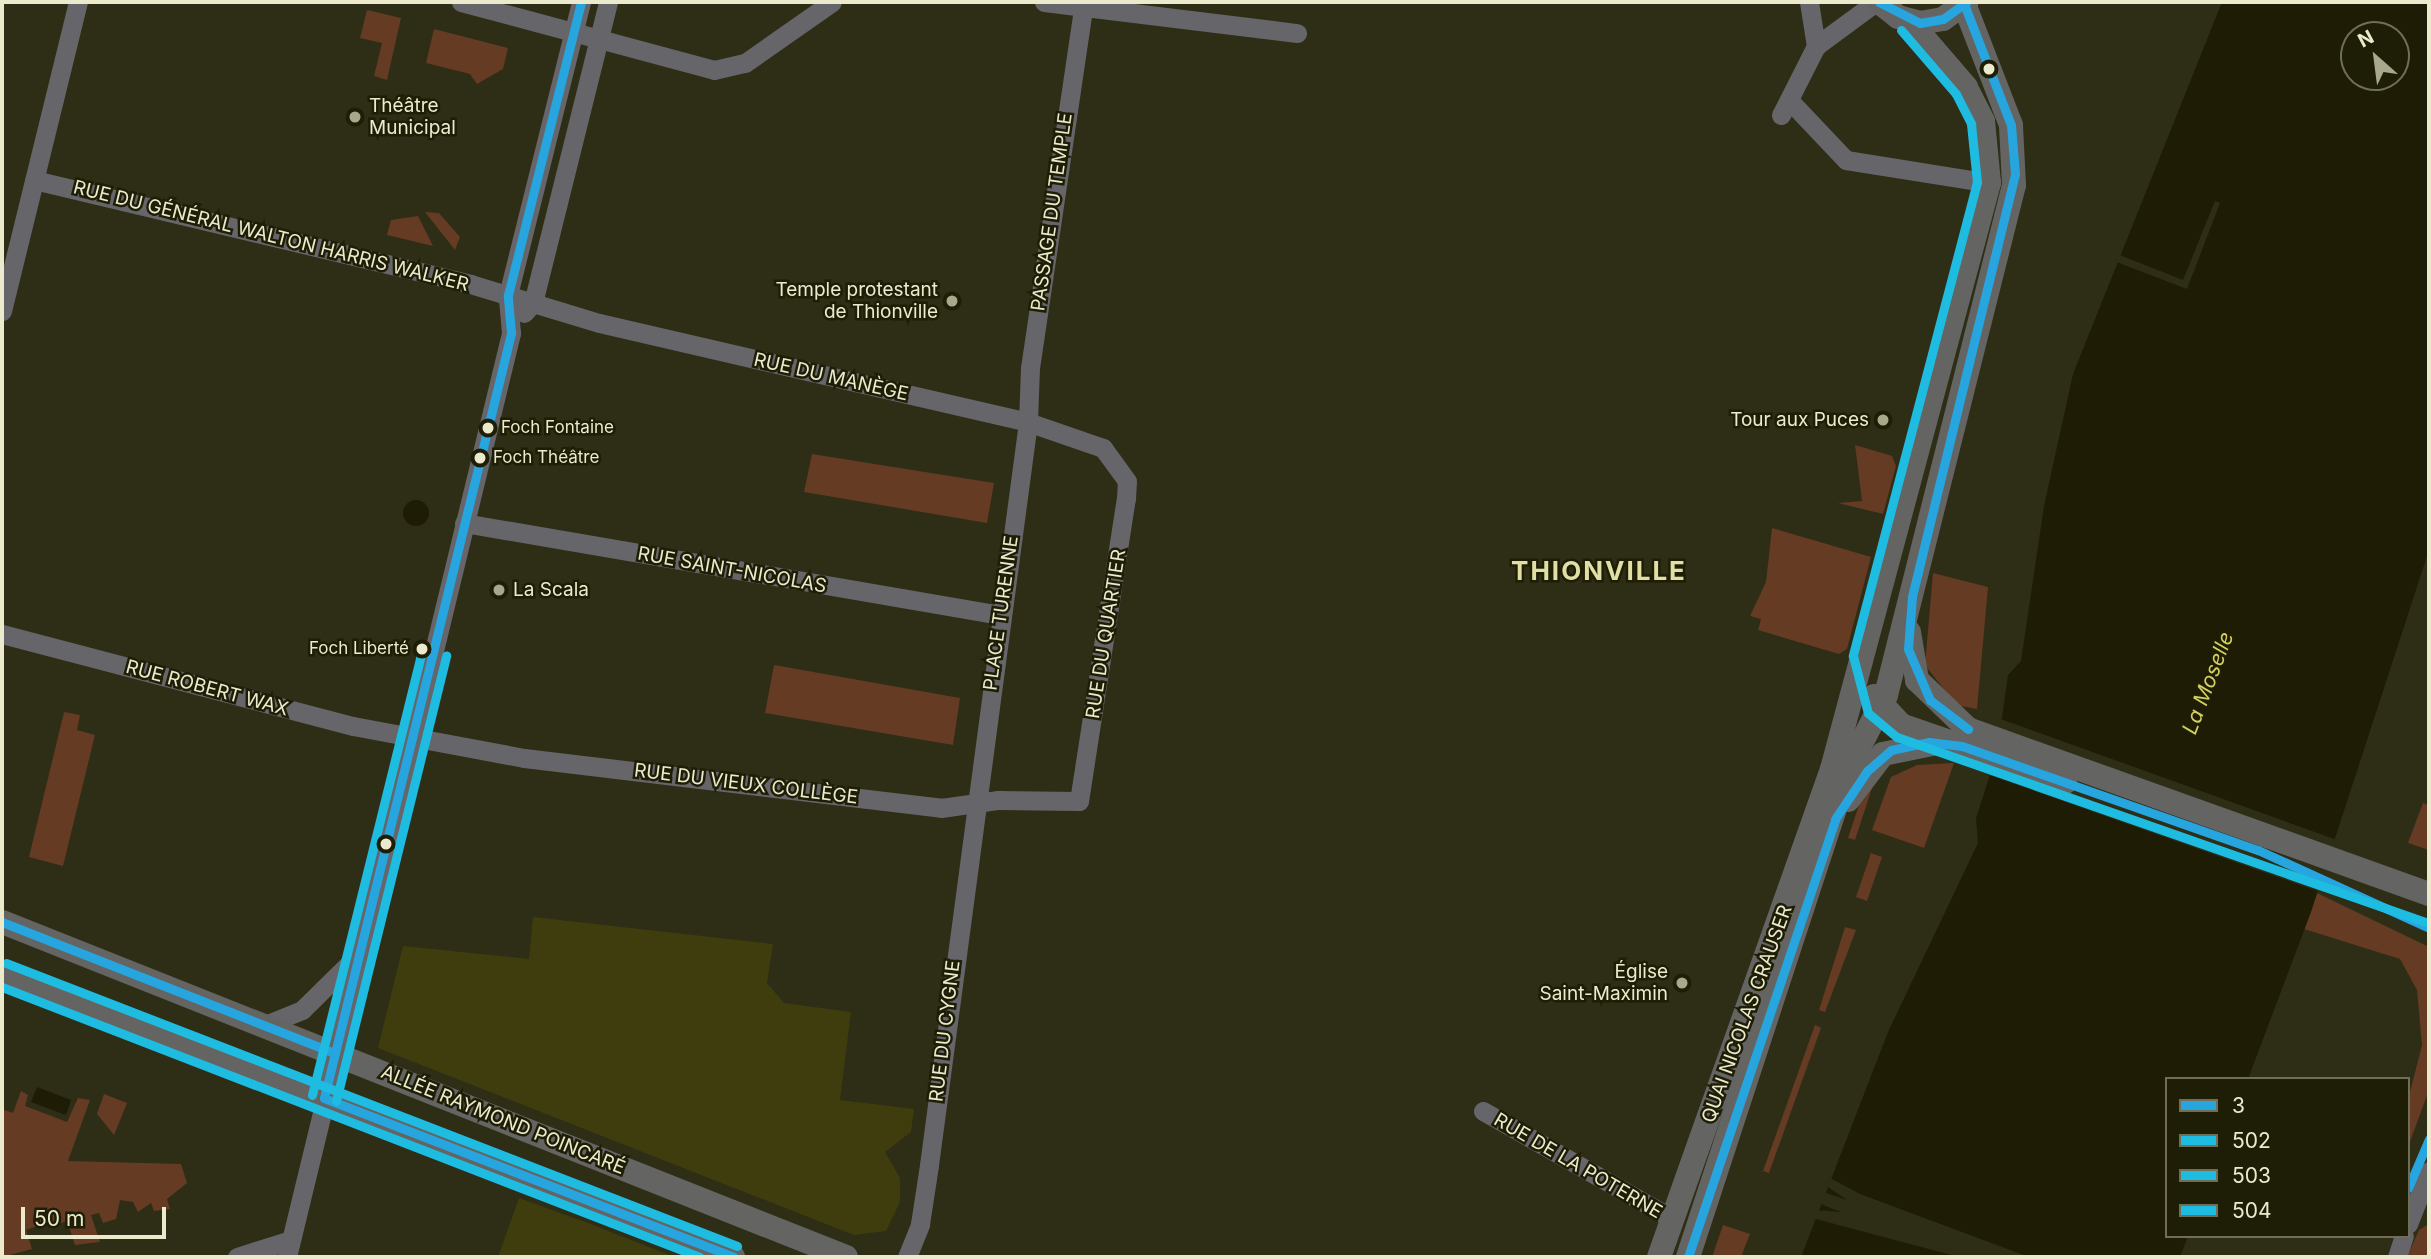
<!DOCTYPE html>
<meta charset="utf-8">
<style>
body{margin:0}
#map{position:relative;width:2431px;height:1259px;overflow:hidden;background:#2e2d16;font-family:Inter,sans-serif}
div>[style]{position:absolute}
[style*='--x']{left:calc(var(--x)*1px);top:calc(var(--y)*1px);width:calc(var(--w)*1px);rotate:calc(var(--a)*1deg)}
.built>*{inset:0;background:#3f3d0d}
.green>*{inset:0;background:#653b24}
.water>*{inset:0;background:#1e1c04}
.round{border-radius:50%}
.pier>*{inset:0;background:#2e2d16}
.minor>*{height:19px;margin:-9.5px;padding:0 9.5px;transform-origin:9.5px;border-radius:9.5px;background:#65656a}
.major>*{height:24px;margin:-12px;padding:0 12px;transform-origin:12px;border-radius:12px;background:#646463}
.bus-1>*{height:9px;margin:-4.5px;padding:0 4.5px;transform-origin:4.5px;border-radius:4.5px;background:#26a5de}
.bus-2>*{height:9px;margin:-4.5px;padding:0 4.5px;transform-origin:4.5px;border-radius:4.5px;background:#1fbce1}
.bus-3>*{height:9px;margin:-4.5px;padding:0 4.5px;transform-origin:4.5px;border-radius:4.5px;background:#1fbce1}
.bus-4>*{height:9px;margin:-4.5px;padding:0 4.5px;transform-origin:4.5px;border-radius:4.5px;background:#1fbce1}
.dots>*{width:19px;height:19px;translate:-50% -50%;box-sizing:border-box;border:4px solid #1e1d06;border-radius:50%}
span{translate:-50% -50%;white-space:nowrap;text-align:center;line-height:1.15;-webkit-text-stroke:5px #1e1d06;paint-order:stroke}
.bus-label{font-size:17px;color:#ebeacd}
.left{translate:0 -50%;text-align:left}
.right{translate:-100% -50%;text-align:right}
.poi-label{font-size:19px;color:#ebeacd}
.street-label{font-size:19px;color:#ebeacd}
.water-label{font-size:21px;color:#d5cf5f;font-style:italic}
.district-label{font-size:26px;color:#e2dfa5;font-weight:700;letter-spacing:2px}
.frame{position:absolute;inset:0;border:4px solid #ebeacd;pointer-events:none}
.legend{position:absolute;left:2165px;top:1077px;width:245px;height:161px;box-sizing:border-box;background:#1e1d06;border:2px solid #706f56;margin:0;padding:9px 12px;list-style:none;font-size:21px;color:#ebeacd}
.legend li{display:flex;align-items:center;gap:14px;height:35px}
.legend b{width:35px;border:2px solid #706f56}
.north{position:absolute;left:2340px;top:21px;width:70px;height:70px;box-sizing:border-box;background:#1e1d06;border:2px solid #706f56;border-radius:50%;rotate:332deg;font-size:19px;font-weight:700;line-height:28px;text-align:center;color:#ebeacd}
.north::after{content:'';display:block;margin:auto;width:24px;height:32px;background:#a9a88d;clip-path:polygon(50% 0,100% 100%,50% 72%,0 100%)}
.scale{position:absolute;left:21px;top:1207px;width:145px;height:32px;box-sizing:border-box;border:4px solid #ebeacd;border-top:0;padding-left:9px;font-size:21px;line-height:24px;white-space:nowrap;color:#ebeacd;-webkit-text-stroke:5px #1e1d06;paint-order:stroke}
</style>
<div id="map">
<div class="built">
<div style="clip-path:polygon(533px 917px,773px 944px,767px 983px,784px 1003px,851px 1012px,840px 1100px,914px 1109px,911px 1132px,885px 1152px,900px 1178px,900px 1202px,886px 1231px,854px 1235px,378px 1048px,403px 946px,529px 959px)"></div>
<div style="clip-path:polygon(519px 1198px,588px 1223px,674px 1257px,498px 1257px)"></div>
</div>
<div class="green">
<div style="clip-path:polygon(367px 10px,401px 18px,387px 80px,374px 76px,382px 43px,360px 38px)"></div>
<div style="clip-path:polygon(434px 29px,508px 48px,503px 69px,477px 84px,470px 74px,426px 63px)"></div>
<div style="clip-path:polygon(425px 212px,439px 213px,460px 237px,455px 250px)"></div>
<div style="clip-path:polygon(418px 216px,433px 246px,387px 235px,391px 220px)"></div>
<div style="clip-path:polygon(1855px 445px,1892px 456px,1896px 466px,1883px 514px,1838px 503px,1862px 501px)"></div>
<div style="clip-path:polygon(812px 454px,994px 483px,987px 523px,804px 492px)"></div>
<div style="clip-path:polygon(1772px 528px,1871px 557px,1847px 649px,1839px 654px,1758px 630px,1761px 619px,1750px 616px,1766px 582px)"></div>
<div style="clip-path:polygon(1933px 573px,1988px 587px,1977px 709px,1956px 705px,1925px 665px)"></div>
<div style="clip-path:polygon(774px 665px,960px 698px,953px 745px,765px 713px)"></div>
<div style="clip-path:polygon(64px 712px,80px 715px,77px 730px,95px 735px,63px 866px,29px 857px)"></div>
<div style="clip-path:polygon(1954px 763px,1924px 848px,1872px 830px,1891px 777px,1917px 765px)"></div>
<div style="clip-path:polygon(1873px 785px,1855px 840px,1848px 838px,1860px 802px)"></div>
<div style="clip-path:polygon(2423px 803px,2429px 805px,2429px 850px,2408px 843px)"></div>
<div style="clip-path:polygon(1871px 853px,1882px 857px,1867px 901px,1856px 897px)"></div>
<div style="clip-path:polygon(2317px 893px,2429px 947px,2429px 1090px,2408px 1147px,2408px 1100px,2422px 1045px,2417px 990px,2400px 959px,2304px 929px)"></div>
<div style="clip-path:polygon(1845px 927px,1856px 930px,1825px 1012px,1819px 1010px)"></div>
<div style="clip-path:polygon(1815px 1025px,1821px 1028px,1769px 1173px,1763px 1171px)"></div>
<div style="clip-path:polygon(21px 1091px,28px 1095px,25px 1106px,67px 1122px,78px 1098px,90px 1100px,68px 1161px,181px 1164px,187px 1183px,167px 1199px,170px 1209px,154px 1211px,151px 1203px,138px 1212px,133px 1202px,120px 1200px,116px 1219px,103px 1223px,99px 1213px,91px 1215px,100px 1242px,75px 1245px,67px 1221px,54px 1226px,52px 1221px,26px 1230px,32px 1249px,2px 1257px,2px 1109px,13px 1113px)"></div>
<div style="clip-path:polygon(104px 1094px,127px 1103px,114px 1135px,97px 1114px)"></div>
<div style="clip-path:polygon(2429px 1224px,2429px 1257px,2407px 1257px,2419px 1230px)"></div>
<div style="clip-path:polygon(1723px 1225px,1750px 1234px,1741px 1257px,1712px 1257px)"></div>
</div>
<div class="water">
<div style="clip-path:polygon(evenodd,2222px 2px,2429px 2px,2429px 550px,2311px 912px,2248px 1079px,2167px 1079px,2167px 1236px,2188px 1236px,2180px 1257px,1801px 1257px,1888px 1032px,1978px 843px,1976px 818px,1997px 753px,2008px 675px,2021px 661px,2044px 506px,2073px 374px,2222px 2px,2354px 35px,2396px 35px,2396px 77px,2354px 77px,2354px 35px)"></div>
<div class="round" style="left:403px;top:500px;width:26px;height:26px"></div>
<div style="clip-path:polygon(37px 1087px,71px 1100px,66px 1115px,31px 1102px)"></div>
</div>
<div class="pier">
<div style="clip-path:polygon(2215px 201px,2220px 203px,2187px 289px,2114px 261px,2117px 254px,2183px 280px)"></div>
<div style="clip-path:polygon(1998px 718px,2337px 840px,2320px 892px,1986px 774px)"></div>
<div style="clip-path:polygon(1828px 1177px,1860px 1194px,2029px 1257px,1959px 1257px,1812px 1218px,1816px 1210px,1841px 1212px,1818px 1203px,1823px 1192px,1847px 1200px,1825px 1185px)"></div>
</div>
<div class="minor">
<div style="--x:461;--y:2;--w:262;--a:15"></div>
<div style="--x:714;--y:70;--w:32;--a:-13"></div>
<div style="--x:745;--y:63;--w:106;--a:-35"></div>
<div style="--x:1044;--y:2;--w:255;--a:7"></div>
<div style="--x:1809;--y:2;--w:45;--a:81"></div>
<div style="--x:1789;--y:100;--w:83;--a:46.5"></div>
<div style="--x:1846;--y:160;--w:145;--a:9.1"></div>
<div style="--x:1781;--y:115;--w:77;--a:-63.1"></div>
<div style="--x:1816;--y:46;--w:74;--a:-36.3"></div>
<div style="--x:2;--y:311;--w:318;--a:-76.2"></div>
<div style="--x:524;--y:313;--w:13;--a:-48"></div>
<div style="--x:533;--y:303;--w:310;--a:-76"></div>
<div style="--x:464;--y:523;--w:545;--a:9.72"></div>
<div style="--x:2;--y:634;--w:363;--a:14.7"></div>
<div style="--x:353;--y:726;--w:174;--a:10.6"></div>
<div style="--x:524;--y:758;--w:420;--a:6.8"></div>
<div style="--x:941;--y:808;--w:58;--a:-8"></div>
<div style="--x:998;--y:800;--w:81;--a:0.7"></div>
<div style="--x:1079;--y:801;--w:306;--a:-81.2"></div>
<div style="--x:1126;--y:499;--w:18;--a:-87"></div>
<div style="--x:1127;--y:481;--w:41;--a:-126"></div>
<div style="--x:1103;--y:448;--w:79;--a:-160.9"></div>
<div style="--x:1028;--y:422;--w:440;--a:-167"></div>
<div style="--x:599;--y:323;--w:134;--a:-163.1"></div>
<div style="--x:471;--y:284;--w:449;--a:-166.6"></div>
<div style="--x:265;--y:1025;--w:40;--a:-22"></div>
<div style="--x:302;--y:1010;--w:78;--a:-44.5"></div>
<div style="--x:1483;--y:1111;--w:219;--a:29.6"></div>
<div style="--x:2408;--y:1224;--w:57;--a:-68.4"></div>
<div style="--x:237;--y:1257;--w:52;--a:-17.7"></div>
<div style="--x:287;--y:1257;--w:951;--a:-76.37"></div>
<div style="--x:511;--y:333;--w:38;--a:-95"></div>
<div style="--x:508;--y:295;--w:302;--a:-76"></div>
<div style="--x:907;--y:1257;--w:35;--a:-68"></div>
<div style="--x:920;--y:1224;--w:60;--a:-81.3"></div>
<div style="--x:929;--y:1165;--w:750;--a:-82.41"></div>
<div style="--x:1028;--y:422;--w:54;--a:-87.9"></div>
<div style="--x:1030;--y:368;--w:370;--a:-81.6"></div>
<div style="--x:2397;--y:1257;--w:22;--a:-72"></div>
</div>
<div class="major">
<div style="--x:1879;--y:2;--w:24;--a:38"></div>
<div style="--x:1898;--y:17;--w:23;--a:15"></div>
<div style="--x:1920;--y:23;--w:23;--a:-10"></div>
<div style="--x:1943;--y:19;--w:29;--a:-36"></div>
<div style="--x:1909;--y:632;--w:49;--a:80.5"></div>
<div style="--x:1917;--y:680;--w:71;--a:43.9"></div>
<div style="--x:1968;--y:729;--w:490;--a:19.7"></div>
<div style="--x:1874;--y:696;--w:40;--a:47"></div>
<div style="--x:1901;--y:725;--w:174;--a:19.2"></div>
<div style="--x:1848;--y:800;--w:58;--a:-52.7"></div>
<div style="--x:1883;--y:754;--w:55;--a:-11.5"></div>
<div style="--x:2;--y:922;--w:908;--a:21.65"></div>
<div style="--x:2;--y:974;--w:784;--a:21.16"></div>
<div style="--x:1659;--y:1257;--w:518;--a:-70.48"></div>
<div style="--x:1832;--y:769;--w:607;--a:-75"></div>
<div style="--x:1989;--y:183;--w:62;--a:-95.5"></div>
<div style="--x:1983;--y:121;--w:38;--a:-117"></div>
<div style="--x:1966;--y:87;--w:86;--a:-130.7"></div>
<div style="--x:1688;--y:1257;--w:514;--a:-71.85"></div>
<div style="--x:1848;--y:769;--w:83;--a:-62.8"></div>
<div style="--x:1886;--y:695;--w:526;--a:-75.91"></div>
<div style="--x:2014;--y:185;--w:60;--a:-92.9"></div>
<div style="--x:2011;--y:125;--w:130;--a:-111.2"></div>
</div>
<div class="bus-1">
<div style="--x:1879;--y:2;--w:46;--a:27.1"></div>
<div style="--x:1920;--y:23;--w:23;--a:-10"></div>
<div style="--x:1943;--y:19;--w:29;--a:-36"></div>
<div style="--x:1964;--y:4;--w:130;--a:68.8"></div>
<div style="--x:2011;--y:125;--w:49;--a:85.3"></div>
<div style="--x:2015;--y:174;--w:435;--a:103.7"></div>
<div style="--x:1912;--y:597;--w:52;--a:94.4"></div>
<div style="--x:1908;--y:649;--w:56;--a:66.7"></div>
<div style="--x:1930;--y:700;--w:48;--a:37.3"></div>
<div style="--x:2;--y:922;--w:358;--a:21.5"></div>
<div style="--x:324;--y:1098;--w:788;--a:-76.26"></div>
<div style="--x:511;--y:333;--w:38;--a:-95"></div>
<div style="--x:508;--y:295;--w:302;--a:-76"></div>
<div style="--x:324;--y:1098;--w:439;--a:21.2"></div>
<div style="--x:2408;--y:1188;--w:53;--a:-66.8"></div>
<div style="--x:1688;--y:1257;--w:462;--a:-71.4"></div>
<div style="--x:1835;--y:819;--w:58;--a:-56.3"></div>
<div style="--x:1867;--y:771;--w:32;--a:-41"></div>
<div style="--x:1891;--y:750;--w:39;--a:-12"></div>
<div style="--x:1929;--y:742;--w:33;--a:7"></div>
<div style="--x:1962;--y:746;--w:314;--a:19.4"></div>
<div style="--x:2258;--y:850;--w:188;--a:24.5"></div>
</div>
<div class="bus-2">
<div style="--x:1901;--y:30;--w:84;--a:49.3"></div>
<div style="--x:1956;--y:94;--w:34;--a:63"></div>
<div style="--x:1971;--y:124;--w:58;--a:84.1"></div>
<div style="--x:1977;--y:182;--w:490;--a:104.7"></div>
<div style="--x:1853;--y:656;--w:59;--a:75.3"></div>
<div style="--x:1868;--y:713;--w:38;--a:40"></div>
<div style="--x:1897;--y:737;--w:559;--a:19.31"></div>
</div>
<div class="bus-3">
<div style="--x:2;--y:987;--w:748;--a:21.15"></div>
<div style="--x:336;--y:1101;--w:459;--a:-76.1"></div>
</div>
<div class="bus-4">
<div style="--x:6;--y:963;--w:784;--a:21.16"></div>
<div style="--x:312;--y:1095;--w:459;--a:-76.1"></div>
</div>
<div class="dots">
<div style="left:1989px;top:69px;background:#ebeacd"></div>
<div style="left:355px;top:117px;background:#a9a88d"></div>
<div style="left:952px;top:301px;background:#a9a88d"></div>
<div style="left:1883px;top:420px;background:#a9a88d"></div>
<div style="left:488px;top:428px;background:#ebeacd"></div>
<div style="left:480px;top:458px;background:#ebeacd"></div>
<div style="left:499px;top:590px;background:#a9a88d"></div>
<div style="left:422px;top:649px;background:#ebeacd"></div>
<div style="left:386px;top:844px;background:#ebeacd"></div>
<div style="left:1682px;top:983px;background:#a9a88d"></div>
</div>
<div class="bus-label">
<span class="left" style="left:501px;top:428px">Foch Fontaine</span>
<span class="left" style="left:493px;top:458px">Foch Théâtre</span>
<span class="right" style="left:409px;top:649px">Foch Liberté</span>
</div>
<div class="poi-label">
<span class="left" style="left:369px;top:117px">Théâtre<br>Municipal</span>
<span class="right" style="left:938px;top:301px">Temple protestant<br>de Thionville</span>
<span class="right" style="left:1869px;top:420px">Tour aux Puces</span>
<span class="left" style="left:513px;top:590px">La Scala</span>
<span class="right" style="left:1668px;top:983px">Église<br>Saint-Maximin</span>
</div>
<div class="street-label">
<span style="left:1052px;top:212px;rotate:-82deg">PASSAGE DU TEMPLE</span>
<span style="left:271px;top:236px;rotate:14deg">RUE DU GÉNÉRAL WALTON HARRIS WALKER</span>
<span style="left:831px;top:377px;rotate:13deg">RUE DU MANÈGE</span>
<span style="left:732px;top:570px;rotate:10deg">RUE SAINT-NICOLAS</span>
<span style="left:1001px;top:613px;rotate:-82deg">PLACE TURENNE</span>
<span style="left:1106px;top:634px;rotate:-81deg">RUE DU QUARTIER</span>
<span style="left:207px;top:688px;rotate:15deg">RUE ROBERT WAX</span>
<span style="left:746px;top:784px;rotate:7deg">RUE DU VIEUX COLLÈGE</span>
<span style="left:1747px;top:1014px;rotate:-70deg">QUAI NICOLAS CRAUSER</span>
<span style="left:945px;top:1031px;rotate:-83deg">RUE DU CYGNE</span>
<span style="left:503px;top:1120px;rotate:22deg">ALLÉE RAYMOND POINCARÉ</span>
<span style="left:1578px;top:1166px;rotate:30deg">RUE DE LA POTERNE</span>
</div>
<div class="water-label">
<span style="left:2208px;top:683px;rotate:-69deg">La Moselle</span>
</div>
<div class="district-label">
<span style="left:1599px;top:571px">THIONVILLE</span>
</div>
<div class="frame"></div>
<ul class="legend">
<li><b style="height:9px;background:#26a5de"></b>3</li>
<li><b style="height:9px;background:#1fbce1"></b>502</li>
<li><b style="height:9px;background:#1fbce1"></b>503</li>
<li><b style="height:9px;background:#1fbce1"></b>504</li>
</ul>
<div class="north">N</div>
<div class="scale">50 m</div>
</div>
